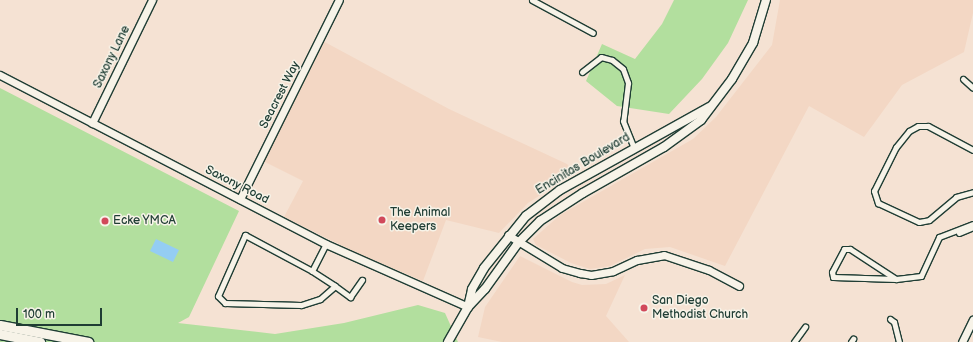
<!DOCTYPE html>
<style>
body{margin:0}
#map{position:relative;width:973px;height:342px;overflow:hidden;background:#f5e2d3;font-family:"Balsamiq Sans",sans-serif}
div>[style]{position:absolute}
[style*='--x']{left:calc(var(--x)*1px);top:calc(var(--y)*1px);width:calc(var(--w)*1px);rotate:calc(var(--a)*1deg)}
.built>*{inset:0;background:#f3d7c4}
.green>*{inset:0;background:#b2df9e}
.water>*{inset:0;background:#94cdf3}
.roads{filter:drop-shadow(1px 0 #1f3d34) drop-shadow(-1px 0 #1f3d34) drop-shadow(0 1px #1f3d34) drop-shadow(0 -1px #1f3d34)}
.street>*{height:5px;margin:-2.5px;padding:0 2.5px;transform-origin:2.5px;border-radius:2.5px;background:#f7f3e8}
.secondary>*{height:7px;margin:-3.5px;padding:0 3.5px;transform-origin:3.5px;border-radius:3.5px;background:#f7f3e8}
.primary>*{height:8px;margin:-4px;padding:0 4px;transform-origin:4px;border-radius:4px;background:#f7f3e8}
.highway>*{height:9px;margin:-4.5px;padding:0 4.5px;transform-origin:4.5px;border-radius:4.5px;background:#f7f3e8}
.dots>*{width:11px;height:11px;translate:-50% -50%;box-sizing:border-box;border:2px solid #f7f3e8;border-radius:50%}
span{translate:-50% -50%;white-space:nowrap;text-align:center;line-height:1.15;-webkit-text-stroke:3px #f7f3e8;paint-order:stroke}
.street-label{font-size:12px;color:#1f3d34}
.poi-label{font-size:12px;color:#1f3d34}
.left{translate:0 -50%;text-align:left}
.scale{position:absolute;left:16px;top:308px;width:86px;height:18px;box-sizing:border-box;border:2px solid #1f3d34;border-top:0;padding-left:5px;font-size:12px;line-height:14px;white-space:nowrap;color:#1f3d34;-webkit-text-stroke:3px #f7f3e8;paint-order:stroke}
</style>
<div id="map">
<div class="built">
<div style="clip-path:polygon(780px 0,973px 0,973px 13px,964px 52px,902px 85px,864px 137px,809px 106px,725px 266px,670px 247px,645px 249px,610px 266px,590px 269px,571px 263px,536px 245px,533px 239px,560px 215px,693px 139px,716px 117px,772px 45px)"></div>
<div style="clip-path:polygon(321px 40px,449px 109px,567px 164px,575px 173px,528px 203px,499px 233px,446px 220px,423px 281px,359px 254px,284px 217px,303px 181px,263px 161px)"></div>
<div style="clip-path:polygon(520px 256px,572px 282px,582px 285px,606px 284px,625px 275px,606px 316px,629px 342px,502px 342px,478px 337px,485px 307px)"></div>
</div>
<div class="green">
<div style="clip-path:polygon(674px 0,748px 0,728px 43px,702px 79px,669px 114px,617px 106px,586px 81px,602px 44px,635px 59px,662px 24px)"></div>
<div style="clip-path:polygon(0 88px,239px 211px,189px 317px,178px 323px,275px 334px,344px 323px,418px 305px,445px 313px,458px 342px,0 342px)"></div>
</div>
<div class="water">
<div style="clip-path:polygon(156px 239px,179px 250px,173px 262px,150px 251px)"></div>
</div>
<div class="roads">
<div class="street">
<div style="--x:532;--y:0;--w:69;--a:28.4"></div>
<div style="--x:582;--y:72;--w:24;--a:-38"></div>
<div style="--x:601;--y:57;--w:11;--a:15"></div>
<div style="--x:612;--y:60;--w:14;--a:39"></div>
<div style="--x:623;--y:69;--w:15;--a:70"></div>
<div style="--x:628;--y:83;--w:38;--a:97"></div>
<div style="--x:623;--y:121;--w:29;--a:68"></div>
<div style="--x:963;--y:79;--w:13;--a:42"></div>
<div style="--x:973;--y:150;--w:51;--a:-151.9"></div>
<div style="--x:928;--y:126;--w:10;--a:180"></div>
<div style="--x:918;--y:126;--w:10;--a:151"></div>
<div style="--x:909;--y:131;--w:21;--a:129"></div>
<div style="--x:896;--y:147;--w:49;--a:116.6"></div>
<div style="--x:874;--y:191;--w:13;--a:72"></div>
<div style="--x:878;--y:203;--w:45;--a:24.9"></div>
<div style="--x:919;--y:222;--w:10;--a:-11"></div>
<div style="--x:929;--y:220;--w:35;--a:-40"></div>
<div style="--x:956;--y:197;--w:18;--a:-16"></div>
<div style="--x:959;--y:233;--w:15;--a:-23"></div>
<div style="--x:844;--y:249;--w:6;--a:0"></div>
<div style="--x:850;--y:249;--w:55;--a:33.1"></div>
<div style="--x:896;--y:279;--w:63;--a:-178.2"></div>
<div style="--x:833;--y:277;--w:5;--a:-101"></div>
<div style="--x:832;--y:272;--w:26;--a:-62"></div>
<div style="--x:312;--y:271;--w:30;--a:-63"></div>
<div style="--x:896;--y:279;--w:25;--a:-7"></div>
<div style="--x:921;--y:276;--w:43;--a:-65.2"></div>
<div style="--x:939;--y:237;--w:36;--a:-21"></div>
<div style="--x:335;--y:286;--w:20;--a:139"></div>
<div style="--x:320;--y:299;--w:20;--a:162"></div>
<div style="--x:301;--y:305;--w:76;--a:-178.5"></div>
<div style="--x:225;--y:303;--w:10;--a:-135"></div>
<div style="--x:218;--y:296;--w:67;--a:-66.1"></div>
<div style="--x:245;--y:235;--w:76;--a:28.2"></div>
<div style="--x:312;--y:271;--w:27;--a:33"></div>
<div style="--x:335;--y:286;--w:19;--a:36"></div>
<div style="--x:350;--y:297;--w:21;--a:-55"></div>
<div style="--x:890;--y:319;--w:5;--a:37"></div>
<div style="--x:894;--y:322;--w:21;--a:76"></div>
<div style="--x:794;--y:342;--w:19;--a:-54"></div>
<div style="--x:851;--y:342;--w:4;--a:-56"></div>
</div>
<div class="secondary">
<div style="--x:0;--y:75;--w:367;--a:27.4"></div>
<div style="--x:326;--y:244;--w:155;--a:23.9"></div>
<div style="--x:92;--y:123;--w:137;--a:-64"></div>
<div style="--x:240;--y:199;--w:222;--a:-63.6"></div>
<div style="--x:508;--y:235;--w:63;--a:31.4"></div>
<div style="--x:562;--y:268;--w:19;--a:16"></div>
<div style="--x:580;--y:273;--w:11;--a:10"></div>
<div style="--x:591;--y:275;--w:22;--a:-10"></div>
<div style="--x:613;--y:271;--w:26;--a:-25"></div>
<div style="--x:637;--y:260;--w:27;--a:-10"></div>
<div style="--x:664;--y:255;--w:47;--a:18.4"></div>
<div style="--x:709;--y:270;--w:34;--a:28"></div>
<div style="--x:962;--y:342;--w:25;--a:-64"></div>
</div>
<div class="primary">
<div style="--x:468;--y:307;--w:25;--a:-47"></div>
<div style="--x:485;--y:289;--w:57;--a:-54.3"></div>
<div style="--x:518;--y:243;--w:31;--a:-45"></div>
<div style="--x:540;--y:221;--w:51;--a:-33.1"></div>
<div style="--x:583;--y:193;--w:93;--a:-29.6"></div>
<div style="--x:664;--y:147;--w:46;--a:-36.1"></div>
<div style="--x:701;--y:120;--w:51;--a:-52.9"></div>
<div style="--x:732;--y:79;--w:42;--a:-59.7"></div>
<div style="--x:753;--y:43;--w:45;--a:-73.2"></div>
<div style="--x:448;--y:342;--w:40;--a:-60.3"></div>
<div style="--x:468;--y:307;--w:18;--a:-77"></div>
<div style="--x:472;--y:289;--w:24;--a:-60"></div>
<div style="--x:484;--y:268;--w:67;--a:-51.1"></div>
<div style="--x:526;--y:216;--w:43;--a:-37.4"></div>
<div style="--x:560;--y:190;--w:171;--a:-29.1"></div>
</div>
<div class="highway">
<div style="--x:0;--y:325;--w:90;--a:10.9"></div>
<div style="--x:0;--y:334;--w:41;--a:11.3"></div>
</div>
</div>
<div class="dots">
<div style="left:382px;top:220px;background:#d1495b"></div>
<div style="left:105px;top:221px;background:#d1495b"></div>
<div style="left:644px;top:308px;background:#d1495b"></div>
</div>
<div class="street-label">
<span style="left:112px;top:57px;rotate:-64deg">Saxony Lane</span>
<span style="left:280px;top:95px;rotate:-63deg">Seacrest Way</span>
<span style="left:583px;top:164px;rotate:-31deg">Encinitas Boulevard</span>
<span style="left:237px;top:185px;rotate:27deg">Saxony Road</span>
</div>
<div class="poi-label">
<span class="left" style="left:390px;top:220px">The Animal<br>Keepers</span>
<span class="left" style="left:113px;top:221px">Ecke YMCA</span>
<span class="left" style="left:652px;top:308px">San Diego<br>Methodist Church</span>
</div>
<div class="scale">100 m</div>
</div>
